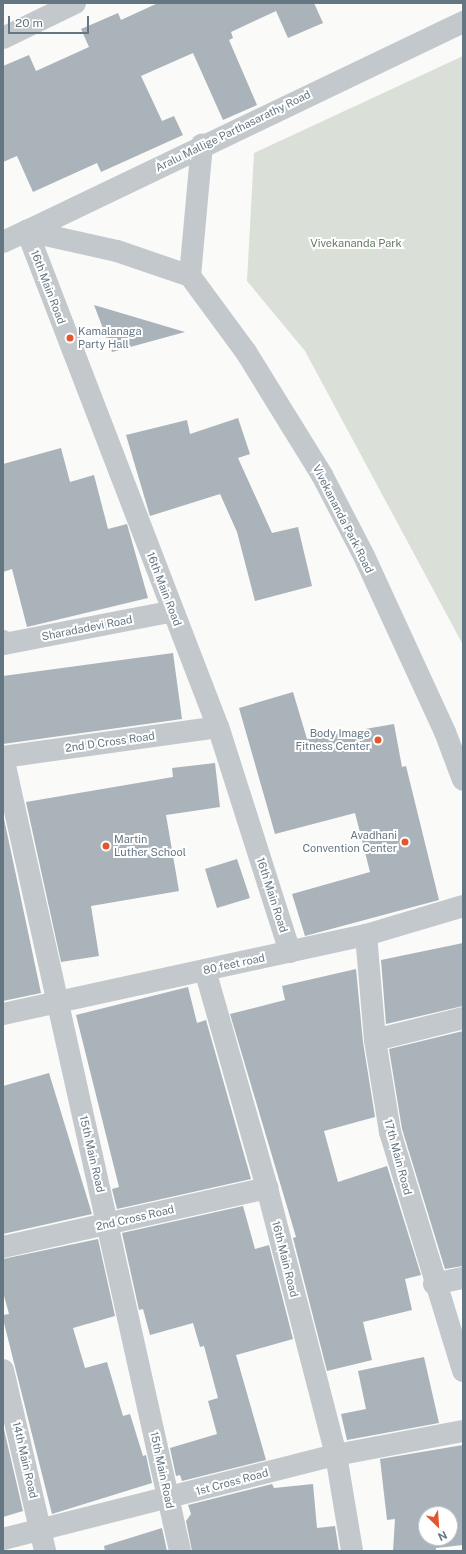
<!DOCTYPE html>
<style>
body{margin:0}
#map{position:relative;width:466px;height:1554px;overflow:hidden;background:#fafaf8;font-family:"Public Sans",sans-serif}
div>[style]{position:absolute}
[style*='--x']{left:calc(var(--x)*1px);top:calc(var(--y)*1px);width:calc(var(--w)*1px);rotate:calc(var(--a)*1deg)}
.green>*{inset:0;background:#dadfd7}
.building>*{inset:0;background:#aab3b9}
.minor>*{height:22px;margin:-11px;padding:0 11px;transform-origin:11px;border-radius:11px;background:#c3c8cc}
.tertiary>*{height:22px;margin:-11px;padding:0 11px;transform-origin:11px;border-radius:11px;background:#c3c8cc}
.dots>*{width:11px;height:11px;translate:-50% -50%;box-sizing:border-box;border:2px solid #fff;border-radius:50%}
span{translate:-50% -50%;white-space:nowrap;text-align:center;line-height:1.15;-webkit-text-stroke:4px #fff;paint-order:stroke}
.street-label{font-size:11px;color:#657683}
.park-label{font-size:11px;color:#687a64}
.poi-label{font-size:11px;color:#657683}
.left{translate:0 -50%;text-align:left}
.right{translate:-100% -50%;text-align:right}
.frame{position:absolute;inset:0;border:4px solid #657683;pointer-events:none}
.north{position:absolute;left:418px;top:1506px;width:40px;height:40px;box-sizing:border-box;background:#fff;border:1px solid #c1c8cd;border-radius:50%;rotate:155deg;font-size:11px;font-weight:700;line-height:16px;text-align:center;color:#657683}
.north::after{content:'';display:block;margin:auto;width:14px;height:18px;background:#e4572e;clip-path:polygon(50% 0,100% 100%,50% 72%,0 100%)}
.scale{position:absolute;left:8px;top:16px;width:81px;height:18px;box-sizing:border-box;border:2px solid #657683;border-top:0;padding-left:5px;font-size:12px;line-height:14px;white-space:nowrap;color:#657683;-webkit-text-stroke:3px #fff;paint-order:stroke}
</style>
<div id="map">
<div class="green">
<div style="clip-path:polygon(463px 56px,463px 643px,462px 643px,305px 351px,247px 281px,254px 153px)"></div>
</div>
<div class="building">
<div style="clip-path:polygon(158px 3px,314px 3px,323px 23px,288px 38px,276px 11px,231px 32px,233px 38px,229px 40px,257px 105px,223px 120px,193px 53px,141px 76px,162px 121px,174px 116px,183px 135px,101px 172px,97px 163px,33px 192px,17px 156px,3px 162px,3px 66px,29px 55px,36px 71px,89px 47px,81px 29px,118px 13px,121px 20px)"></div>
<div style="clip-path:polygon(94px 305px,185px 332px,112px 352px)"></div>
<div style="clip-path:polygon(238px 418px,250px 454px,238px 458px,272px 533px,298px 527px,312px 586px,255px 601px,237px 532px,220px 494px,150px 516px,126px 435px,187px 420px,190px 434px)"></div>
<div style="clip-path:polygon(61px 448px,70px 482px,94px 475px,108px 529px,127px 524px,148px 598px,27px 627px,12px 569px,3px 572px,3px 464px)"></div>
<div style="clip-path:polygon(173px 653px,182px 719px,3px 744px,3px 676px)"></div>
<div style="clip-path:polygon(293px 692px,307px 739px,394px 724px,402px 767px,406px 766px,439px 900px,305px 936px,292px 894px,370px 872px,355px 813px,275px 834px,239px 708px)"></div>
<div style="clip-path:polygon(215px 763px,220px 807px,166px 815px,179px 891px,91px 906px,99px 956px,61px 962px,26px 802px,173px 777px,172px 768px)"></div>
<div style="clip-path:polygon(3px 814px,41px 993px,3px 1001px)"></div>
<div style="clip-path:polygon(237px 859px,250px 898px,217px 908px,205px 869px)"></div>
<div style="clip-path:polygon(463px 943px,463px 1006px,386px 1024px,381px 960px)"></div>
<div style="clip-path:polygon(356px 969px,363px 1042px,375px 1117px,324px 1131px,338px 1182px,387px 1166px,421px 1275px,405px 1279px,412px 1310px,363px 1322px,372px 1360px,327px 1371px,293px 1238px,296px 1237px,230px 1014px,285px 1000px,282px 986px)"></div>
<div style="clip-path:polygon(188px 987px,197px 1023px,206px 1020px,251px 1179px,117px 1209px,112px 1189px,119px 1187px,76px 1015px)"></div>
<div style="clip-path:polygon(463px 1031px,463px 1266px,445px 1269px,402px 1129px,389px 1049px)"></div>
<div style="clip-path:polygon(49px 1073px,92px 1214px,3px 1234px,3px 1086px)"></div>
<div style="clip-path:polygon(243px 1206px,255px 1249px,269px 1245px,293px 1339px,236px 1355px,266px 1460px,182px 1481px,180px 1475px,176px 1476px,170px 1448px,217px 1434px,208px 1401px,218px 1398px,204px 1346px,200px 1347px,193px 1323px,150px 1335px,143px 1309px,139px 1310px,122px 1233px)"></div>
<div style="clip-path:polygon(98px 1239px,115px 1316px,73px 1328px,85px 1368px,107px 1362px,123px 1416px,130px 1414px,143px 1456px,146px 1455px,152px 1483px,52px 1514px,3px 1319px,3px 1315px,9px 1314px,3px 1292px,3px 1259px)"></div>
<div style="clip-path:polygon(424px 1357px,439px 1423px,347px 1440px,341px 1414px,366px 1409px,358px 1371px)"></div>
<div style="clip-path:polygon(3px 1425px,23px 1511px,3px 1517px)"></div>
<div style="clip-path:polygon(evenodd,463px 1445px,463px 1545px,436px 1548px,436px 1551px,393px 1551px,395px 1519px,387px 1520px,380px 1459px,463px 1445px,426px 1514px,450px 1514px,450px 1538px,426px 1538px,426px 1514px)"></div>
<div style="clip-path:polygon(272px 1484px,274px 1488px,313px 1484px,317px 1528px,335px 1526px,339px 1551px,192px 1551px,186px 1521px,191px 1514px,188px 1505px)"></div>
<div style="clip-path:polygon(162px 1528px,167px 1551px,105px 1551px,104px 1546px)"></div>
</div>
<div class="minor">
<div style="--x:3;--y:38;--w:80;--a:-25.9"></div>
<div style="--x:190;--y:276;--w:132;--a:-84.8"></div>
<div style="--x:3;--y:641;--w:3;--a:72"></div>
<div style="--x:4;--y:644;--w:172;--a:-11"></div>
<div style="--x:3;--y:757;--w:813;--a:77.43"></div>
<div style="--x:3;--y:757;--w:217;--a:-7.9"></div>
<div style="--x:290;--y:952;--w:236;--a:-107.7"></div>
<div style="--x:218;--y:727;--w:532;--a:-111.06"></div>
<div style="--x:27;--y:231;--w:484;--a:-25.6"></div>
<div style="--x:205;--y:970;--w:227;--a:74.1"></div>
<div style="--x:267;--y:1188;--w:276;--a:75.5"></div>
<div style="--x:336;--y:1455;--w:97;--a:80.5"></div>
<div style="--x:375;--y:1040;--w:91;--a:-14"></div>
<div style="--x:3;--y:1247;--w:271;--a:-12.6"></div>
<div style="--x:434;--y:1284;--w:30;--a:-12"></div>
<div style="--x:3;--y:1370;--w:186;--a:76.9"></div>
<div style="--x:3;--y:1539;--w:343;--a:-14.2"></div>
<div style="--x:336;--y:1455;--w:129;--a:-10.7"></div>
</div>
<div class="tertiary">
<div style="--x:3;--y:242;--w:26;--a:-25"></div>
<div style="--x:27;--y:231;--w:92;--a:12.5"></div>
<div style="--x:117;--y:251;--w:77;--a:18.9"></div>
<div style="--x:190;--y:276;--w:94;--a:53.6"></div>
<div style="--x:246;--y:352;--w:145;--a:58.3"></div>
<div style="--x:322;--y:475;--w:91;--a:62.6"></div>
<div style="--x:364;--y:556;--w:194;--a:65.3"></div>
<div style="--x:445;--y:732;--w:51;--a:69.4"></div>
<div style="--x:366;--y:935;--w:105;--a:85.1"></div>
<div style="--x:375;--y:1040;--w:93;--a:80.7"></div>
<div style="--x:390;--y:1132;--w:250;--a:73"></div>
<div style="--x:3;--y:1014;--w:371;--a:-12.3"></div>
<div style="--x:366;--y:935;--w:101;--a:-16.6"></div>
</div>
<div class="dots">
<div style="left:70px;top:338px;background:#e4572e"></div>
<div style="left:378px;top:740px;background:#e4572e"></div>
<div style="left:405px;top:842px;background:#e4572e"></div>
<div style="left:106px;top:846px;background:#e4572e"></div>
</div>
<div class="street-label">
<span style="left:233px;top:131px;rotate:-26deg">Aralu Mallige Parthasarathy Road</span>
<span style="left:48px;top:287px;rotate:69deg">16th Main Road</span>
<span style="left:343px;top:519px;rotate:63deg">Vivekananda Park Road</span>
<span style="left:164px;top:589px;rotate:69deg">16th Main Road</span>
<span style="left:87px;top:628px;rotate:-11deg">Sharadadevi Road</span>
<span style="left:110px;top:742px;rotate:-8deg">2nd D Cross Road</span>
<span style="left:272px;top:895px;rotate:72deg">16th Main Road</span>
<span style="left:234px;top:964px;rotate:-12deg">80 feet road</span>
<span style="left:92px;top:1154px;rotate:77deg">15th Main Road</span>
<span style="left:398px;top:1157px;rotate:75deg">17th Main Road</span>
<span style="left:135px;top:1218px;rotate:-13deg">2nd Cross Road</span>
<span style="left:285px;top:1259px;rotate:76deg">16th Main Road</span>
<span style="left:25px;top:1460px;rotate:77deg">14th Main Road</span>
<span style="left:162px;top:1470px;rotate:78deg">15th Main Road</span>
<span style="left:232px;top:1482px;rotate:-15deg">1st Cross Road</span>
</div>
<div class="park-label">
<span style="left:356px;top:243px">Vivekananda Park</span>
</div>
<div class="poi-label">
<span class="left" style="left:78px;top:338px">Kamalanaga<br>Party Hall</span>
<span class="right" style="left:370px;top:740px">Body Image<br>Fitness Center</span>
<span class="right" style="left:397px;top:842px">Avadhani<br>Convention Center</span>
<span class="left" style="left:114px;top:846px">Martin<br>Luther School</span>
</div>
<div class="frame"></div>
<div class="north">N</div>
<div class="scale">20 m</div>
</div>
